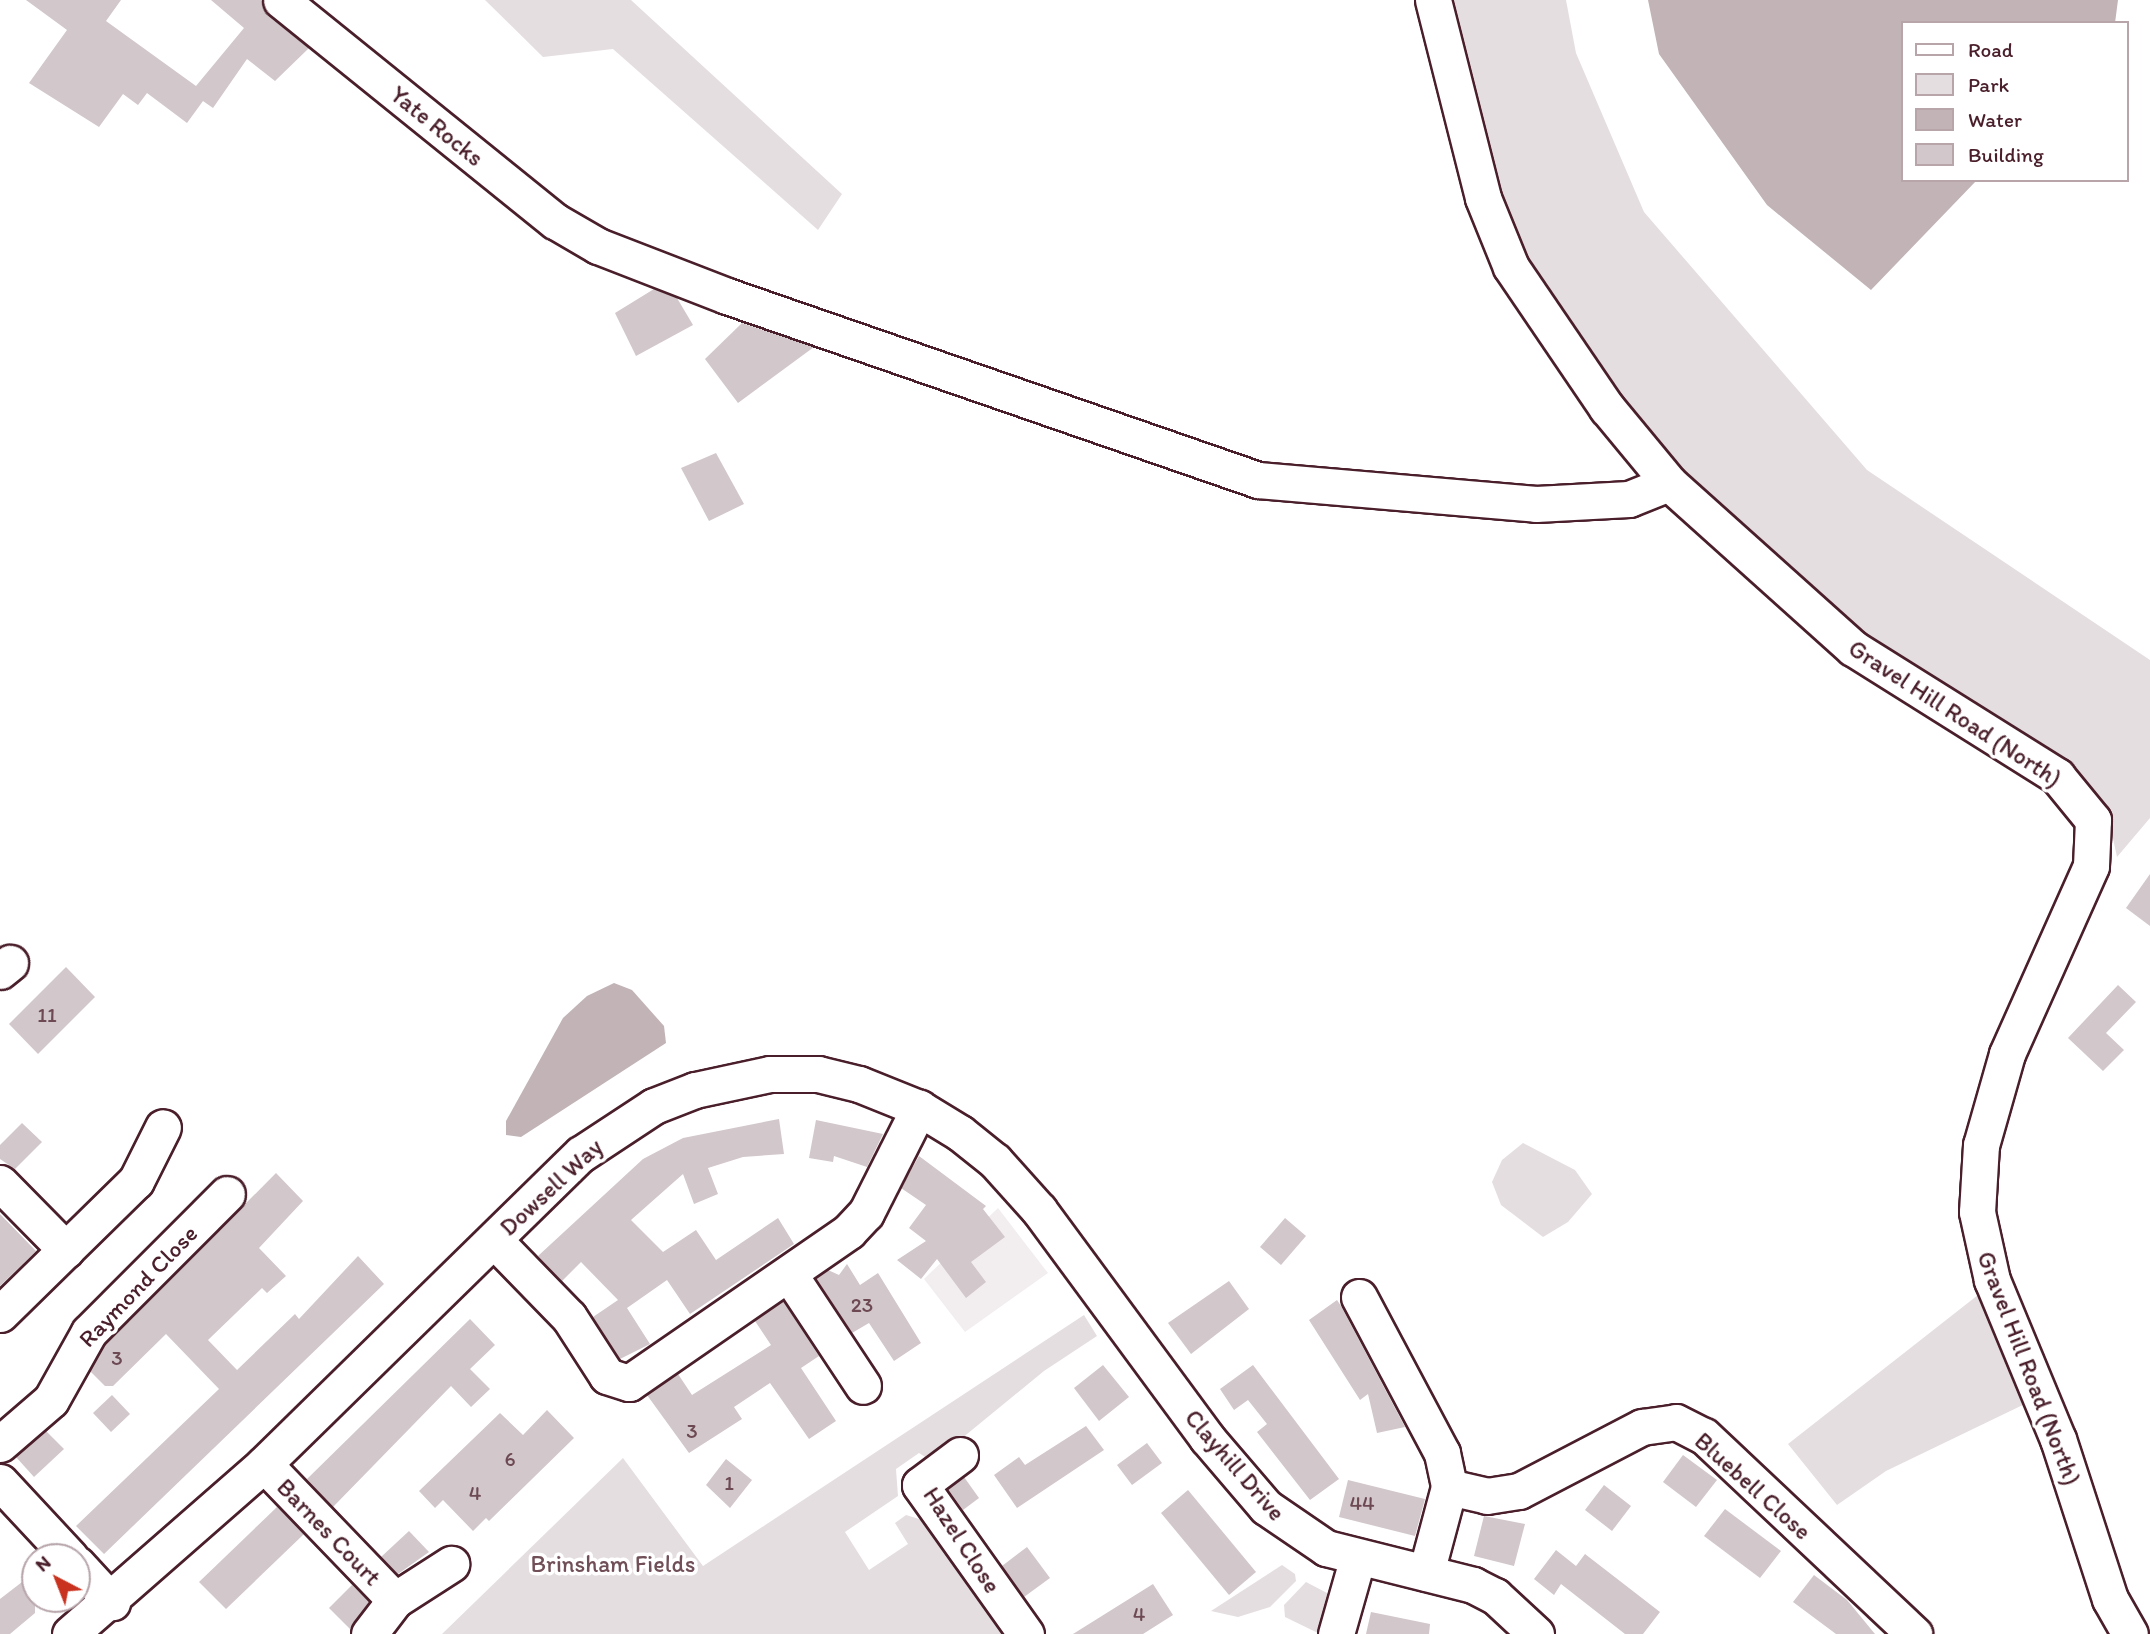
<!DOCTYPE html>
<style>
body{margin:0}
#map{position:relative;width:2150px;height:1634px;overflow:hidden;background:#fff;font-family:Itim,sans-serif}
div>[style]{position:absolute}
[style*='--x']{left:calc(var(--x)*1px);top:calc(var(--y)*1px);width:calc(var(--w)*1px);rotate:calc(var(--a)*1deg)}
.built>*{inset:0;background:#f2eeef}
.green>*{inset:0;background:#e5dee0}
.water>*{inset:0;background:#c1b3b6}
.building>*{inset:0;background:#d2c7cb}
.roads{filter:drop-shadow(2px 0 #4a1f2b) drop-shadow(-2px 0 #4a1f2b) drop-shadow(0 2px #4a1f2b) drop-shadow(0 -2px #4a1f2b)}
.minor>*{height:35px;margin:-17.5px;padding:0 17.5px;transform-origin:17.5px;border-radius:17.5px;background:#fff}
span{translate:-50% -50%;white-space:nowrap;text-align:center;line-height:1.15;-webkit-text-stroke:7px #fff;paint-order:stroke}
.number-label{font-size:21px;color:#6c4953}
.number-label span{-webkit-text-stroke-width:0}
.street-label{font-size:24px;color:#4a1f2b}
.park-label{font-size:24px;color:#714f58}
.legend{position:absolute;left:1901px;top:21px;width:228px;height:161px;box-sizing:border-box;background:#fff;border:2px solid #b7a5aa;margin:0;padding:9px 12px;list-style:none;font-size:21px;color:#4a1f2b}
.legend li{display:flex;align-items:center;gap:14px;height:35px}
.legend b{width:35px;border:2px solid #b7a5aa}
.north{position:absolute;left:21px;top:1543px;width:70px;height:70px;box-sizing:border-box;background:#fff;border:2px solid #b7a5aa;border-radius:50%;rotate:318deg;font-size:19px;font-weight:700;line-height:28px;text-align:center;color:#4a1f2b}
.north::after{content:'';display:block;margin:auto;width:24px;height:32px;background:#c8321e;clip-path:polygon(50% 0,100% 100%,50% 72%,0 100%)}
</style>
<div id="map">
<div class="built">
<div style="clip-path:polygon(998px 1208px,1048px 1273px,965px 1332px,924px 1279px)"></div>
</div>
<div class="green">
<div style="clip-path:polygon(485px 0,631px 0,842px 194px,818px 230px,613px 49px,543px 57px)"></div>
<div style="clip-path:polygon(1445px 0,1566px 0,1576px 53px,1644px 212px,1867px 470px,2150px 660px,2150px 818px,2117px 857px,2109px 820px,1864px 639px,1680px 474px,1556px 321px,1496px 200px)"></div>
<div style="clip-path:polygon(1523px 1143px,1575px 1170px,1592px 1194px,1568px 1222px,1543px 1237px,1501px 1205px,1492px 1182px,1502px 1160px)"></div>
<div style="clip-path:polygon(1978px 1295px,2029px 1402px,1886px 1471px,1837px 1505px,1788px 1444px)"></div>
<div style="clip-path:polygon(1084px 1315px,1097px 1336px,1044px 1371px,939px 1457px,930px 1460px,919px 1453px,896px 1469px,898px 1496px,845px 1532px,869px 1570px,908px 1544px,895px 1523px,906px 1515px,929px 1522px,1011px 1634px,442px 1634px,623px 1458px,703px 1566px)"></div>
<div style="clip-path:polygon(1282px 1565px,1295px 1574px,1296px 1581px,1270px 1607px,1238px 1617px,1211px 1611px)"></div>
<div style="clip-path:polygon(1306px 1582px,1327px 1593px,1329px 1600px,1320px 1634px,1285px 1617px,1284px 1605px)"></div>
</div>
<div class="water">
<div style="clip-path:polygon(1648px 0,2118px 0,2115px 23px,1903px 23px,1903px 180px,1977px 180px,1871px 290px,1767px 205px,1659px 54px)"></div>
<div style="clip-path:polygon(614px 983px,632px 990px,664px 1026px,666px 1043px,521px 1137px,506px 1135px,506px 1121px,563px 1018px,587px 996px)"></div>
</div>
<div class="building">
<div style="clip-path:polygon(26px 0,121px 0,106px 21px,196px 86px,244px 28px,211px 0,261px 0,268px 16px,309px 48px,275px 81px,247px 59px,213px 108px,203px 101px,187px 123px,147px 93px,138px 105px,123px 94px,99px 127px,29px 83px,67px 30px)"></div>
<div style="clip-path:polygon(654px 289px,677px 298px,693px 325px,636px 356px,615px 313px)"></div>
<div style="clip-path:polygon(742px 323px,814px 347px,738px 403px,705px 359px)"></div>
<div style="clip-path:polygon(716px 453px,744px 504px,709px 521px,681px 468px)"></div>
<div style="clip-path:polygon(2150px 874px,2150px 926px,2126px 908px)"></div>
<div style="clip-path:polygon(66px 967px,95px 997px,38px 1054px,9px 1024px)"></div>
<div style="clip-path:polygon(2118px 985px,2136px 1002px,2106px 1033px,2124px 1050px,2103px 1071px,2068px 1038px)"></div>
<div style="clip-path:polygon(779px 1119px,784px 1154px,743px 1157px,708px 1168px,718px 1194px,694px 1204px,683px 1174px,631px 1220px,663px 1252px,696px 1230px,716px 1260px,778px 1218px,794px 1244px,690px 1314px,667px 1280px,627px 1308px,650px 1344px,620px 1359px,593px 1317px,618px 1300px,581px 1262px,562px 1281px,538px 1256px,643px 1159px,683px 1138px)"></div>
<div style="clip-path:polygon(816px 1120px,883px 1134px,867px 1167px,834px 1156px,833px 1162px,809px 1158px)"></div>
<div style="clip-path:polygon(22px 1123px,42px 1142px,15px 1169px,0 1159px,0 1145px)"></div>
<div style="clip-path:polygon(919px 1156px,986px 1206px,983px 1209px,1005px 1237px,971px 1262px,986px 1282px,966px 1298px,937px 1259px,921px 1279px,897px 1260px,926px 1241px,909px 1228px,926px 1205px,901px 1188px)"></div>
<div style="clip-path:polygon(276px 1173px,303px 1201px,259px 1248px,286px 1276px,267px 1293px,262px 1288px,208px 1340px,237px 1370px,295px 1314px,299px 1319px,358px 1256px,384px 1284px,104px 1554px,76px 1526px,219px 1389px,166px 1334px,113px 1386px,105px 1386px,90px 1371px,104px 1346px)"></div>
<div style="clip-path:polygon(0 1214px,36px 1251px,0 1286px)"></div>
<div style="clip-path:polygon(1285px 1218px,1306px 1236px,1281px 1265px,1260px 1247px)"></div>
<div style="clip-path:polygon(847px 1264px,860px 1285px,878px 1273px,921px 1343px,894px 1361px,869px 1323px,852px 1333px,816px 1278px,828px 1270px,839px 1275px)"></div>
<div style="clip-path:polygon(1229px 1281px,1249px 1309px,1191px 1354px,1168px 1323px)"></div>
<div style="clip-path:polygon(1337px 1300px,1341px 1306px,1405px 1427px,1377px 1433px,1368px 1394px,1360px 1400px,1309px 1320px)"></div>
<div style="clip-path:polygon(783px 1301px,819px 1356px,801px 1368px,836px 1421px,809px 1439px,770px 1383px,734px 1407px,742px 1419px,689px 1453px,647px 1395px,678px 1374px,692px 1395px,771px 1345px,755px 1321px)"></div>
<div style="clip-path:polygon(470px 1319px,495px 1345px,470px 1369px,490px 1389px,471px 1407px,451px 1386px,333px 1507px,307px 1479px)"></div>
<div style="clip-path:polygon(1103px 1365px,1129px 1397px,1099px 1421px,1074px 1388px)"></div>
<div style="clip-path:polygon(1253px 1365px,1339px 1479px,1310px 1500px,1257px 1432px,1267px 1424px,1248px 1400px,1234px 1410px,1220px 1389px)"></div>
<div style="clip-path:polygon(112px 1395px,130px 1414px,111px 1432px,93px 1413px)"></div>
<div style="clip-path:polygon(547px 1410px,574px 1438px,489px 1521px,486px 1518px,473px 1531px,443px 1500px,435px 1508px,419px 1491px,500px 1413px,523px 1435px)"></div>
<div style="clip-path:polygon(1086px 1426px,1104px 1450px,1017px 1508px,994px 1475px,1019px 1457px,1025px 1465px)"></div>
<div style="clip-path:polygon(46px 1431px,64px 1449px,34px 1477px,16px 1457px)"></div>
<div style="clip-path:polygon(1147px 1443px,1162px 1463px,1132px 1485px,1117px 1465px)"></div>
<div style="clip-path:polygon(1683px 1455px,1717px 1480px,1696px 1507px,1663px 1482px)"></div>
<div style="clip-path:polygon(726px 1459px,752px 1480px,730px 1508px,706px 1485px)"></div>
<div style="clip-path:polygon(964px 1477px,979px 1498px,963px 1510px,948px 1489px)"></div>
<div style="clip-path:polygon(1348px 1480px,1425px 1499px,1415px 1536px,1339px 1517px)"></div>
<div style="clip-path:polygon(1604px 1485px,1631px 1506px,1612px 1531px,1585px 1510px)"></div>
<div style="clip-path:polygon(1188px 1490px,1256px 1572px,1229px 1595px,1161px 1513px)"></div>
<div style="clip-path:polygon(277px 1507px,304px 1534px,226px 1609px,199px 1582px)"></div>
<div style="clip-path:polygon(1725px 1509px,1781px 1551px,1760px 1578px,1704px 1536px)"></div>
<div style="clip-path:polygon(1484px 1516px,1525px 1524px,1514px 1566px,1474px 1556px)"></div>
<div style="clip-path:polygon(409px 1531px,429px 1552px,398px 1574px,381px 1557px)"></div>
<div style="clip-path:polygon(1027px 1547px,1050px 1578px,1024px 1597px,1002px 1566px)"></div>
<div style="clip-path:polygon(1556px 1550px,1576px 1566px,1585px 1554px,1660px 1612px,1643px 1634px,1625px 1634px,1561px 1584px,1554px 1595px,1534px 1579px)"></div>
<div style="clip-path:polygon(35px 1572px,35px 1613px,10px 1634px,0 1634px,0 1599px)"></div>
<div style="clip-path:polygon(1814px 1575px,1847px 1600px,1875px 1634px,1836px 1634px,1793px 1602px)"></div>
<div style="clip-path:polygon(1153px 1584px,1173px 1615px,1143px 1634px,1073px 1634px)"></div>
<div style="clip-path:polygon(352px 1585px,369px 1602px,350px 1629px,329px 1608px)"></div>
<div style="clip-path:polygon(1371px 1612px,1430px 1624px,1429px 1634px,1366px 1634px)"></div>
</div>
<div class="roads">
<div class="minor">
<div style="--x:281;--y:0;--w:352;--a:38.9"></div>
<div style="--x:555;--y:221;--w:50;--a:30.2"></div>
<div style="--x:598;--y:246;--w:138;--a:21.2"></div>
<div style="--x:727;--y:296;--w:562;--a:19.11"></div>
<div style="--x:1258;--y:480;--w:279;--a:4.9"></div>
<div style="--x:1536;--y:504;--w:93;--a:-3.1"></div>
<div style="--x:1629;--y:499;--w:43;--a:-21.8"></div>
<div style="--x:1433;--y:0;--w:204;--a:75.8"></div>
<div style="--x:1483;--y:198;--w:74;--a:67.9"></div>
<div style="--x:1511;--y:267;--w:171;--a:55.8"></div>
<div style="--x:1607;--y:408;--w:97;--a:50.4"></div>
<div style="--x:1669;--y:483;--w:247;--a:41.9"></div>
<div style="--x:1853;--y:648;--w:241;--a:32.1"></div>
<div style="--x:2057;--y:776;--w:57;--a:50.7"></div>
<div style="--x:2093;--y:820;--w:46;--a:92.5"></div>
<div style="--x:2091;--y:866;--w:206;--a:114.1"></div>
<div style="--x:2007;--y:1054;--w:95;--a:105.9"></div>
<div style="--x:1981;--y:1145;--w:67;--a:93.4"></div>
<div style="--x:1977;--y:1212;--w:70;--a:77.6"></div>
<div style="--x:1992;--y:1280;--w:172;--a:67.5"></div>
<div style="--x:2058;--y:1439;--w:168;--a:72"></div>
<div style="--x:2110;--y:1599;--w:40;--a:60.3"></div>
<div style="--x:0;--y:971;--w:13;--a:-39"></div>
<div style="--x:0;--y:1183;--w:94;--a:45.4"></div>
<div style="--x:494;--y:1240;--w:107;--a:45.8"></div>
<div style="--x:569;--y:1317;--w:70;--a:57.2"></div>
<div style="--x:607;--y:1376;--w:23;--a:18"></div>
<div style="--x:629;--y:1383;--w:267;--a:-34.6"></div>
<div style="--x:849;--y:1231;--w:25;--a:-47"></div>
<div style="--x:866;--y:1213;--w:118;--a:-63.2"></div>
<div style="--x:789;--y:1274;--w:134;--a:56.5"></div>
<div style="--x:1359;--y:1297;--w:177;--a:62"></div>
<div style="--x:1442;--y:1453;--w:35;--a:78"></div>
<div style="--x:1449;--y:1487;--w:89;--a:105"></div>
<div style="--x:0;--y:1314;--w:190;--a:-44.4"></div>
<div style="--x:136;--y:1181;--w:60;--a:-63.4"></div>
<div style="--x:0;--y:1444;--w:67;--a:-40.8"></div>
<div style="--x:51;--y:1400;--w:78;--a:-60.8"></div>
<div style="--x:89;--y:1332;--w:195;--a:-45"></div>
<div style="--x:960;--y:1455;--w:50;--a:143.1"></div>
<div style="--x:920;--y:1485;--w:183;--a:54.6"></div>
<div style="--x:264;--y:1464;--w:189;--a:46.1"></div>
<div style="--x:0;--y:1482;--w:103;--a:47"></div>
<div style="--x:1449;--y:1487;--w:39;--a:13"></div>
<div style="--x:1487;--y:1496;--w:32;--a:-9"></div>
<div style="--x:1519;--y:1491;--w:139;--a:-27.5"></div>
<div style="--x:1642;--y:1427;--w:34;--a:-8"></div>
<div style="--x:1676;--y:1422;--w:31;--a:27"></div>
<div style="--x:1704;--y:1436;--w:289;--a:43.3"></div>
<div style="--x:77;--y:1564;--w:52;--a:47.4"></div>
<div style="--x:70;--y:1634;--w:258;--a:-41.2"></div>
<div style="--x:264;--y:1464;--w:443;--a:-44.4"></div>
<div style="--x:581;--y:1154;--w:87;--a:-33.3"></div>
<div style="--x:654;--y:1106;--w:44;--a:-21.3"></div>
<div style="--x:695;--y:1090;--w:77;--a:-12"></div>
<div style="--x:770;--y:1074;--w:48;--a:0"></div>
<div style="--x:818;--y:1074;--w:42;--a:13.7"></div>
<div style="--x:859;--y:1084;--w:65;--a:21.8"></div>
<div style="--x:919;--y:1108;--w:48;--a:31.4"></div>
<div style="--x:960;--y:1133;--w:45;--a:38.7"></div>
<div style="--x:995;--y:1161;--w:66;--a:48.1"></div>
<div style="--x:1039;--y:1210;--w:283;--a:53.6"></div>
<div style="--x:1207;--y:1438;--w:91;--a:49.5"></div>
<div style="--x:1266;--y:1507;--w:73;--a:34.3"></div>
<div style="--x:1326;--y:1548;--w:152;--a:14.1"></div>
<div style="--x:1473;--y:1585;--w:25;--a:27"></div>
<div style="--x:1495;--y:1596;--w:56;--a:42.8"></div>
<div style="--x:369;--y:1634;--w:43;--a:-52.6"></div>
<div style="--x:395;--y:1600;--w:67;--a:-32.7"></div>
<div style="--x:1336;--y:1634;--w:80;--a:-74.1"></div>
</div>
</div>
<div class="number-label">
<span style="left:47px;top:1015px">11</span>
<span style="left:862px;top:1305px">23</span>
<span style="left:117px;top:1358px">3</span>
<span style="left:692px;top:1431px">3</span>
<span style="left:510px;top:1459px">6</span>
<span style="left:729px;top:1483px">1</span>
<span style="left:475px;top:1493px">4</span>
<span style="left:1362px;top:1503px">44</span>
<span style="left:1139px;top:1614px">4</span>
</div>
<div class="street-label">
<span style="left:437px;top:126px;rotate:39deg">Yate Rocks</span>
<span style="left:1955px;top:713px;rotate:33deg">Gravel Hill Road (North)</span>
<span style="left:551px;top:1187px;rotate:-43deg">Dowsell Way</span>
<span style="left:138px;top:1286px;rotate:-46deg">Raymond Close</span>
<span style="left:2029px;top:1368px;rotate:69deg">Gravel Hill Road (North)</span>
<span style="left:1235px;top:1465px;rotate:49deg">Clayhill Drive</span>
<span style="left:1753px;top:1486px;rotate:42deg">Bluebell Close</span>
<span style="left:329px;top:1532px;rotate:46deg">Barnes Court</span>
<span style="left:962px;top:1540px;rotate:57deg">Hazel Close</span>
</div>
<div class="park-label">
<span style="left:613px;top:1564px">Brinsham Fields</span>
</div>
<ul class="legend">
<li><b style="height:9px;background:#fff"></b>Road</li>
<li><b style="height:19px;background:#e5dee0"></b>Park</li>
<li><b style="height:19px;background:#c1b3b6"></b>Water</li>
<li><b style="height:19px;background:#d2c7cb"></b>Building</li>
</ul>
<div class="north">N</div>
</div>
